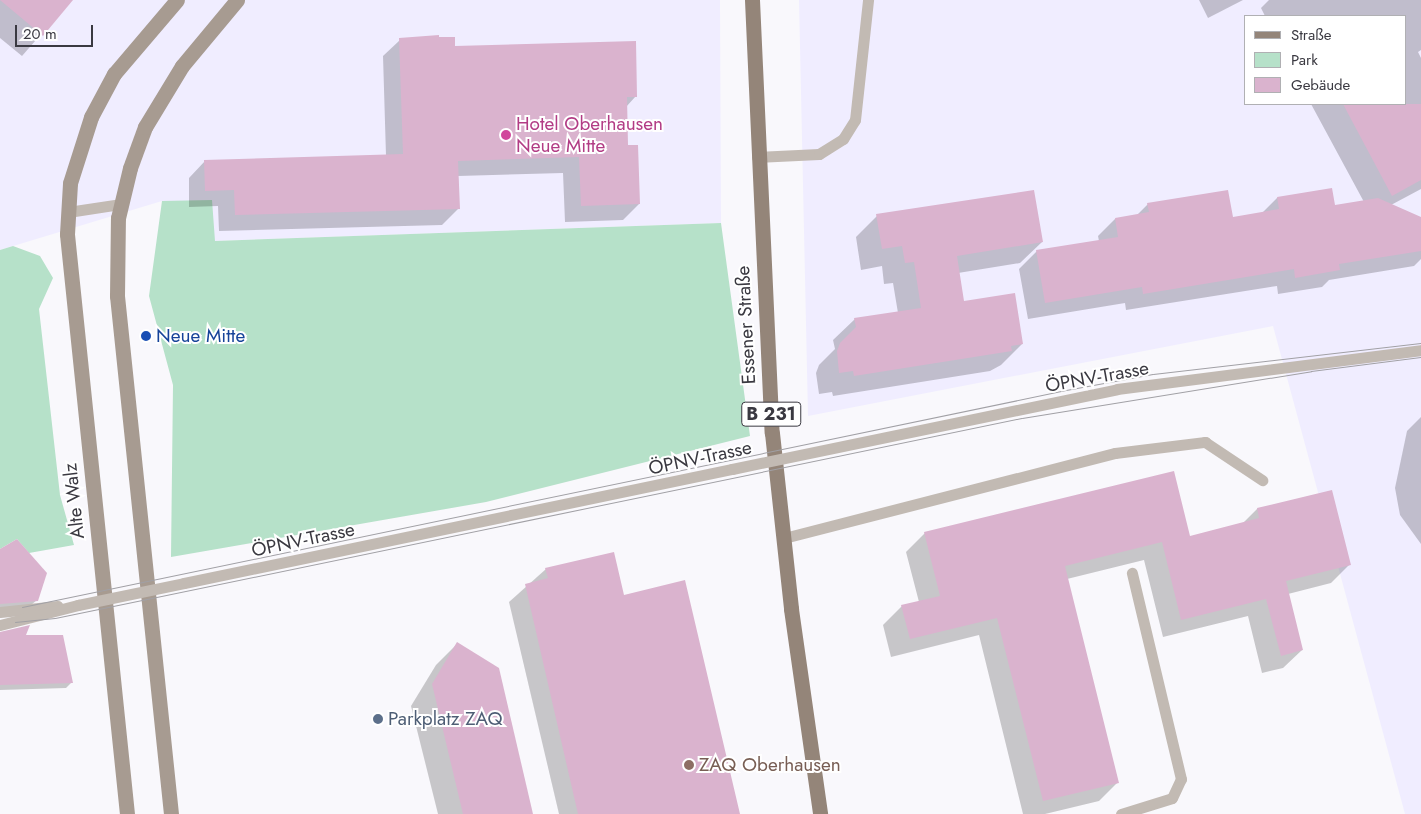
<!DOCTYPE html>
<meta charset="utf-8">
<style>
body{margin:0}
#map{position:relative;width:1421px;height:814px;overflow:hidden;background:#f9f8fc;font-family:Jost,sans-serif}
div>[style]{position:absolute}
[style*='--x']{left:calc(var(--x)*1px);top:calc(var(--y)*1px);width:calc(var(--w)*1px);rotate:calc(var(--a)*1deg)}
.built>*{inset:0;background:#f0edff}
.green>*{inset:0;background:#b6e1c9}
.shadow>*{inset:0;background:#0003}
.building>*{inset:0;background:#dab3ce}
.lane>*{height:11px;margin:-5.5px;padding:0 5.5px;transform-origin:5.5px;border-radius:5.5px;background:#c2bab3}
.secondary>*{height:15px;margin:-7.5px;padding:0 7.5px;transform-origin:7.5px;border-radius:7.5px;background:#a79b91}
.primary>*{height:15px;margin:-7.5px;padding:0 7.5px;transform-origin:7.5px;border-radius:7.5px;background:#948579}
.tram>*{height:1px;margin:-0.5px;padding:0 0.5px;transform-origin:0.5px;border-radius:0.5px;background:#a1a0a5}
.lane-bridge>*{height:11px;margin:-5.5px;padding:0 5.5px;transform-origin:5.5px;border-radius:5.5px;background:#c2bab3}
.dots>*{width:14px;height:14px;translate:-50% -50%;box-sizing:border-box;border:2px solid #fff;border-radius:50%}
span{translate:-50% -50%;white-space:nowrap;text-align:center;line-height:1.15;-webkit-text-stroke:4px #fff;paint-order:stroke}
.shield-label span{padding:1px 4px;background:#fff;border:1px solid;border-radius:4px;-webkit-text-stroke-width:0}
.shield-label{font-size:18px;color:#3a3941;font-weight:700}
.hotel-label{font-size:19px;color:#b23c85}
.left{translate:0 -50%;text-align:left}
.street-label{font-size:19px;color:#3a3941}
.transit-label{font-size:19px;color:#164399}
.service-label{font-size:19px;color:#4e5e75}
.education-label{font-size:19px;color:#785e54}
.legend{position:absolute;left:1244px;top:15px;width:162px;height:90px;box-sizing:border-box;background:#fff;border:1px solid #b0b0b3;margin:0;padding:6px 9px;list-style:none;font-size:15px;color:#3a3941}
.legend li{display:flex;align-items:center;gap:10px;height:25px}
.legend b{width:25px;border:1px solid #b0b0b3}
.scale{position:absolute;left:15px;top:25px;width:78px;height:22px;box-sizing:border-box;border:2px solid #3a3941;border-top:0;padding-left:6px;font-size:15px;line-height:18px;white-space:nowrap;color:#3a3941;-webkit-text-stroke:4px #fff;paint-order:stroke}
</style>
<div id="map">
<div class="built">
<div style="clip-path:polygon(0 0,720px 0,721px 223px,215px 241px,162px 201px,0 250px)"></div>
<div style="clip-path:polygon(evenodd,799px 0,1421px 0,1421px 814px,1405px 814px,1273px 326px,808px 416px,799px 0,1245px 16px,1405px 16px,1405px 104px,1245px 104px,1245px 16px)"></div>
</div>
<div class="green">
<div style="clip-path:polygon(212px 200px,215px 241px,721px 223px,750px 436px,486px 502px,171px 557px,173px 385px,149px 296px,162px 201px)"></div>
<div style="clip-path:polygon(13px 246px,40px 256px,53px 278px,39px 309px,60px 495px,74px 545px,29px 553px,17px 539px,0 549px,0 250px)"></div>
</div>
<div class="shadow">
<div style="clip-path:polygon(0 0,71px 0,22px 56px,0 38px)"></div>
<div style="clip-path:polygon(1199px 0,1243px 0,1208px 18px)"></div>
<div style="clip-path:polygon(1269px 0,1421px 0,1421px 50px,1418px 52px,1421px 58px,1421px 189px,1391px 205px,1421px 218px,1421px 259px,1414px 266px,1329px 280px,1322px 287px,1278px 294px,1277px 286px,1126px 310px,1125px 303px,1028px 319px,1019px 269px,1037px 251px,1099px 241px,1098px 236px,1115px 219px,1137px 215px,1148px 204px,1232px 218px,1262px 213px,1277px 198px,1331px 189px,1334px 207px,1364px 202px,1311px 104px,1405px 104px,1405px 16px,1265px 16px,1261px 8px)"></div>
<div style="clip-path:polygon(400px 40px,454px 47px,636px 96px,626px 107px,627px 146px,639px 204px,623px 220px,565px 222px,563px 173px,458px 176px,459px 208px,442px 225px,219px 231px,218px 206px,189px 207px,189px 178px,205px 161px,386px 156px,383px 56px)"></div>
<div style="clip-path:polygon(877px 216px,1042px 242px,1020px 263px,958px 273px,962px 302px,1022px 344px,1001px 365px,990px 371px,833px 396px,832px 392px,819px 394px,816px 373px,819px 365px,835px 349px,833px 340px,855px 319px,898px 313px,893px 283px,884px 284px,882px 266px,861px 270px,856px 237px)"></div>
<div style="clip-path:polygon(1421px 417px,1421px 544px,1400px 515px,1395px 488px,1407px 431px)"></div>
<div style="clip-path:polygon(1331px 491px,1349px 565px,1331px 583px,1288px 594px,1302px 650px,1283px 668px,1262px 673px,1248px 616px,1163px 637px,1144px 560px,1067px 579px,1118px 782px,1099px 801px,1045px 814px,1023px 814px,979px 635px,891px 657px,883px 625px,902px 606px,919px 602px,906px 552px,925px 533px,1189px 537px,1243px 523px,1257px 509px)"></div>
<div style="clip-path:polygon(0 550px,37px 600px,31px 605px,0 609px)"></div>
<div style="clip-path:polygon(546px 569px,624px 596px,739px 814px,559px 814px,509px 602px)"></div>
<div style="clip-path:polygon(0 633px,25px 636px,72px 682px,66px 688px,0 690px)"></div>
<div style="clip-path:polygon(457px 644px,532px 814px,438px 814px,411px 706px,436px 665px)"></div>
</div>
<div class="building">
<div style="clip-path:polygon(0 0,73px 0,43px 36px)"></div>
<div style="clip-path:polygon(439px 35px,439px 37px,455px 37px,455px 46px,636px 41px,637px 97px,627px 97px,628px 145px,638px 145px,640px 204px,581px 206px,579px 157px,458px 161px,460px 209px,235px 215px,234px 190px,205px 191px,204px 160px,403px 154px,399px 38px)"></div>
<div style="clip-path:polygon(1343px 104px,1421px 104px,1421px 180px,1392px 196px)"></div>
<div style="clip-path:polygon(1332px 188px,1335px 205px,1378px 198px,1421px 217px,1421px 251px,1339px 264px,1340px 270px,1295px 278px,1294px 269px,1143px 294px,1142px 287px,1045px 303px,1036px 250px,1118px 237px,1115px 218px,1149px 212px,1147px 203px,1228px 190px,1233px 217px,1279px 209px,1277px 197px)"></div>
<div style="clip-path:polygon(1034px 190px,1043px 242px,957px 256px,964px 301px,1015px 293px,1023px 344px,1011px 346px,1012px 351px,854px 376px,853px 371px,839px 373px,837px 351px,840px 343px,856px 327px,854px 318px,921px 308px,914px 262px,905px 263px,902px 246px,882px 249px,876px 214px)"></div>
<div style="clip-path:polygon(1174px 471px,1190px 536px,1259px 518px,1257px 508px,1332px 490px,1351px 565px,1286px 581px,1303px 650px,1281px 656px,1266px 599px,1181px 620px,1162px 542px,1065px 566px,1119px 783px,1043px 801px,997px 618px,910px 639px,901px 605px,940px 596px,924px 532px)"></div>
<div style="clip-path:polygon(17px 539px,47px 573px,38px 601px,0 604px,0 549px)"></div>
<div style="clip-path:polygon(614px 552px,624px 595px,685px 580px,740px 814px,578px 814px,525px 584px,548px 578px,545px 568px)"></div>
<div style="clip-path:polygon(30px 625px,26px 635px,63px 635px,73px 683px,0 685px,0 632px)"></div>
<div style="clip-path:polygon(457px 642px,499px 668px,533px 814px,463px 814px,432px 684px)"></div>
</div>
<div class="lane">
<div style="--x:757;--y:157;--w:62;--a:-2.8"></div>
<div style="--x:819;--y:154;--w:28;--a:-32"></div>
<div style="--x:843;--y:139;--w:22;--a:-58"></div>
<div style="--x:855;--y:120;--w:121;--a:-83.8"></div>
<div style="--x:68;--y:212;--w:54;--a:-8.6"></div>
<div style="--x:784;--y:538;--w:342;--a:-14.4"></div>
<div style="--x:1115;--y:453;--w:91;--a:-7"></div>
<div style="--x:1205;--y:442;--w:69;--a:33.7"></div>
<div style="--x:184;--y:583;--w:560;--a:-11.75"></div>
<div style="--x:0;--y:612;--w:58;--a:-5.9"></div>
<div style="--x:0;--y:625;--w:81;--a:-14.4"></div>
<div style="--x:1121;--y:814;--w:53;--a:-17.4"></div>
<div style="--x:1172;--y:798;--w:21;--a:-65"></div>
<div style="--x:1181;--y:779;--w:212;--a:-103.4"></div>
</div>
<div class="secondary">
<div style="--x:127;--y:814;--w:583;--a:-95.91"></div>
<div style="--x:67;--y:234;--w:51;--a:-86.6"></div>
<div style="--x:70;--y:183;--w:69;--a:-72.3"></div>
<div style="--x:91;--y:117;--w:49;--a:-61.9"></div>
<div style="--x:114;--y:74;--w:97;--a:-49.6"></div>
<div style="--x:171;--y:814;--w:521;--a:-95.95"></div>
<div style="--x:117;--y:296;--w:78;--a:-89.3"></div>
<div style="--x:118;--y:218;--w:51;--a:-76.5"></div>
<div style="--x:130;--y:168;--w:44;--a:-69.9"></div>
<div style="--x:145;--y:127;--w:71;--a:-58.8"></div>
<div style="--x:182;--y:66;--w:86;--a:-50.2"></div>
</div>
<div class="primary">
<div style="--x:752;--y:0;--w:433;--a:87.4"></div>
<div style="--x:772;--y:433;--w:177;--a:83.8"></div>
<div style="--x:791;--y:609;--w:207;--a:81.9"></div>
</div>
<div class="tram">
<div style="--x:22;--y:607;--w:1066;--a:-11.74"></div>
<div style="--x:1066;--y:390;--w:88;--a:-10.4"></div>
<div style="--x:1153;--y:374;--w:270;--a:-6.6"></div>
<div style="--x:15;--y:622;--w:40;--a:-5.7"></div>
<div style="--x:55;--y:618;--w:987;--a:-11.69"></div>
<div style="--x:1022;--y:418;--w:293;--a:-9.2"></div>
<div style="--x:1311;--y:371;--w:111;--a:-7.3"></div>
</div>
<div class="lane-bridge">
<div style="--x:732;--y:469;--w:393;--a:-11.7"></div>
<div style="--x:1117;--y:389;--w:306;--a:-7.3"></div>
<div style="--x:78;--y:605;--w:108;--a:-11.7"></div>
</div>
<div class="dots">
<div style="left:506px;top:135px;background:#d1479c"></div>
<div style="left:146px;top:336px;background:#1a4fb4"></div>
<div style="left:378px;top:719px;background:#5c6f8a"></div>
<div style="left:689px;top:765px;background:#8d6e63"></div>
</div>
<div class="shield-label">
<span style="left:771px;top:414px">B 231</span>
</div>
<div class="hotel-label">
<span class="left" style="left:516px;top:135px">Hotel Oberhausen<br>Neue Mitte</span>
</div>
<div class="street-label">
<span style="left:746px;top:325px;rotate:-93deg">Essener Straße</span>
<span style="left:1097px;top:377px;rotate:-10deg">ÖPNV-Trasse</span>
<span style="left:700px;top:458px;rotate:-12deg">ÖPNV-Trasse</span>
<span style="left:74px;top:501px;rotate:-96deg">Alte Walz</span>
<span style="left:303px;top:540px;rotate:-12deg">ÖPNV-Trasse</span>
</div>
<div class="transit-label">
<span class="left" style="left:156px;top:336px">Neue Mitte</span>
</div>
<div class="service-label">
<span class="left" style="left:388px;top:719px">Parkplatz ZAQ</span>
</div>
<div class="education-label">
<span class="left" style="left:699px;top:765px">ZAQ Oberhausen</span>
</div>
<ul class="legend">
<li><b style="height:6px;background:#948579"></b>Straße</li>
<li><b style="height:14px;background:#b6e1c9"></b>Park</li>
<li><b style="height:14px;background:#dab3ce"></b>Gebäude</li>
</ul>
<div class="scale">20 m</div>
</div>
